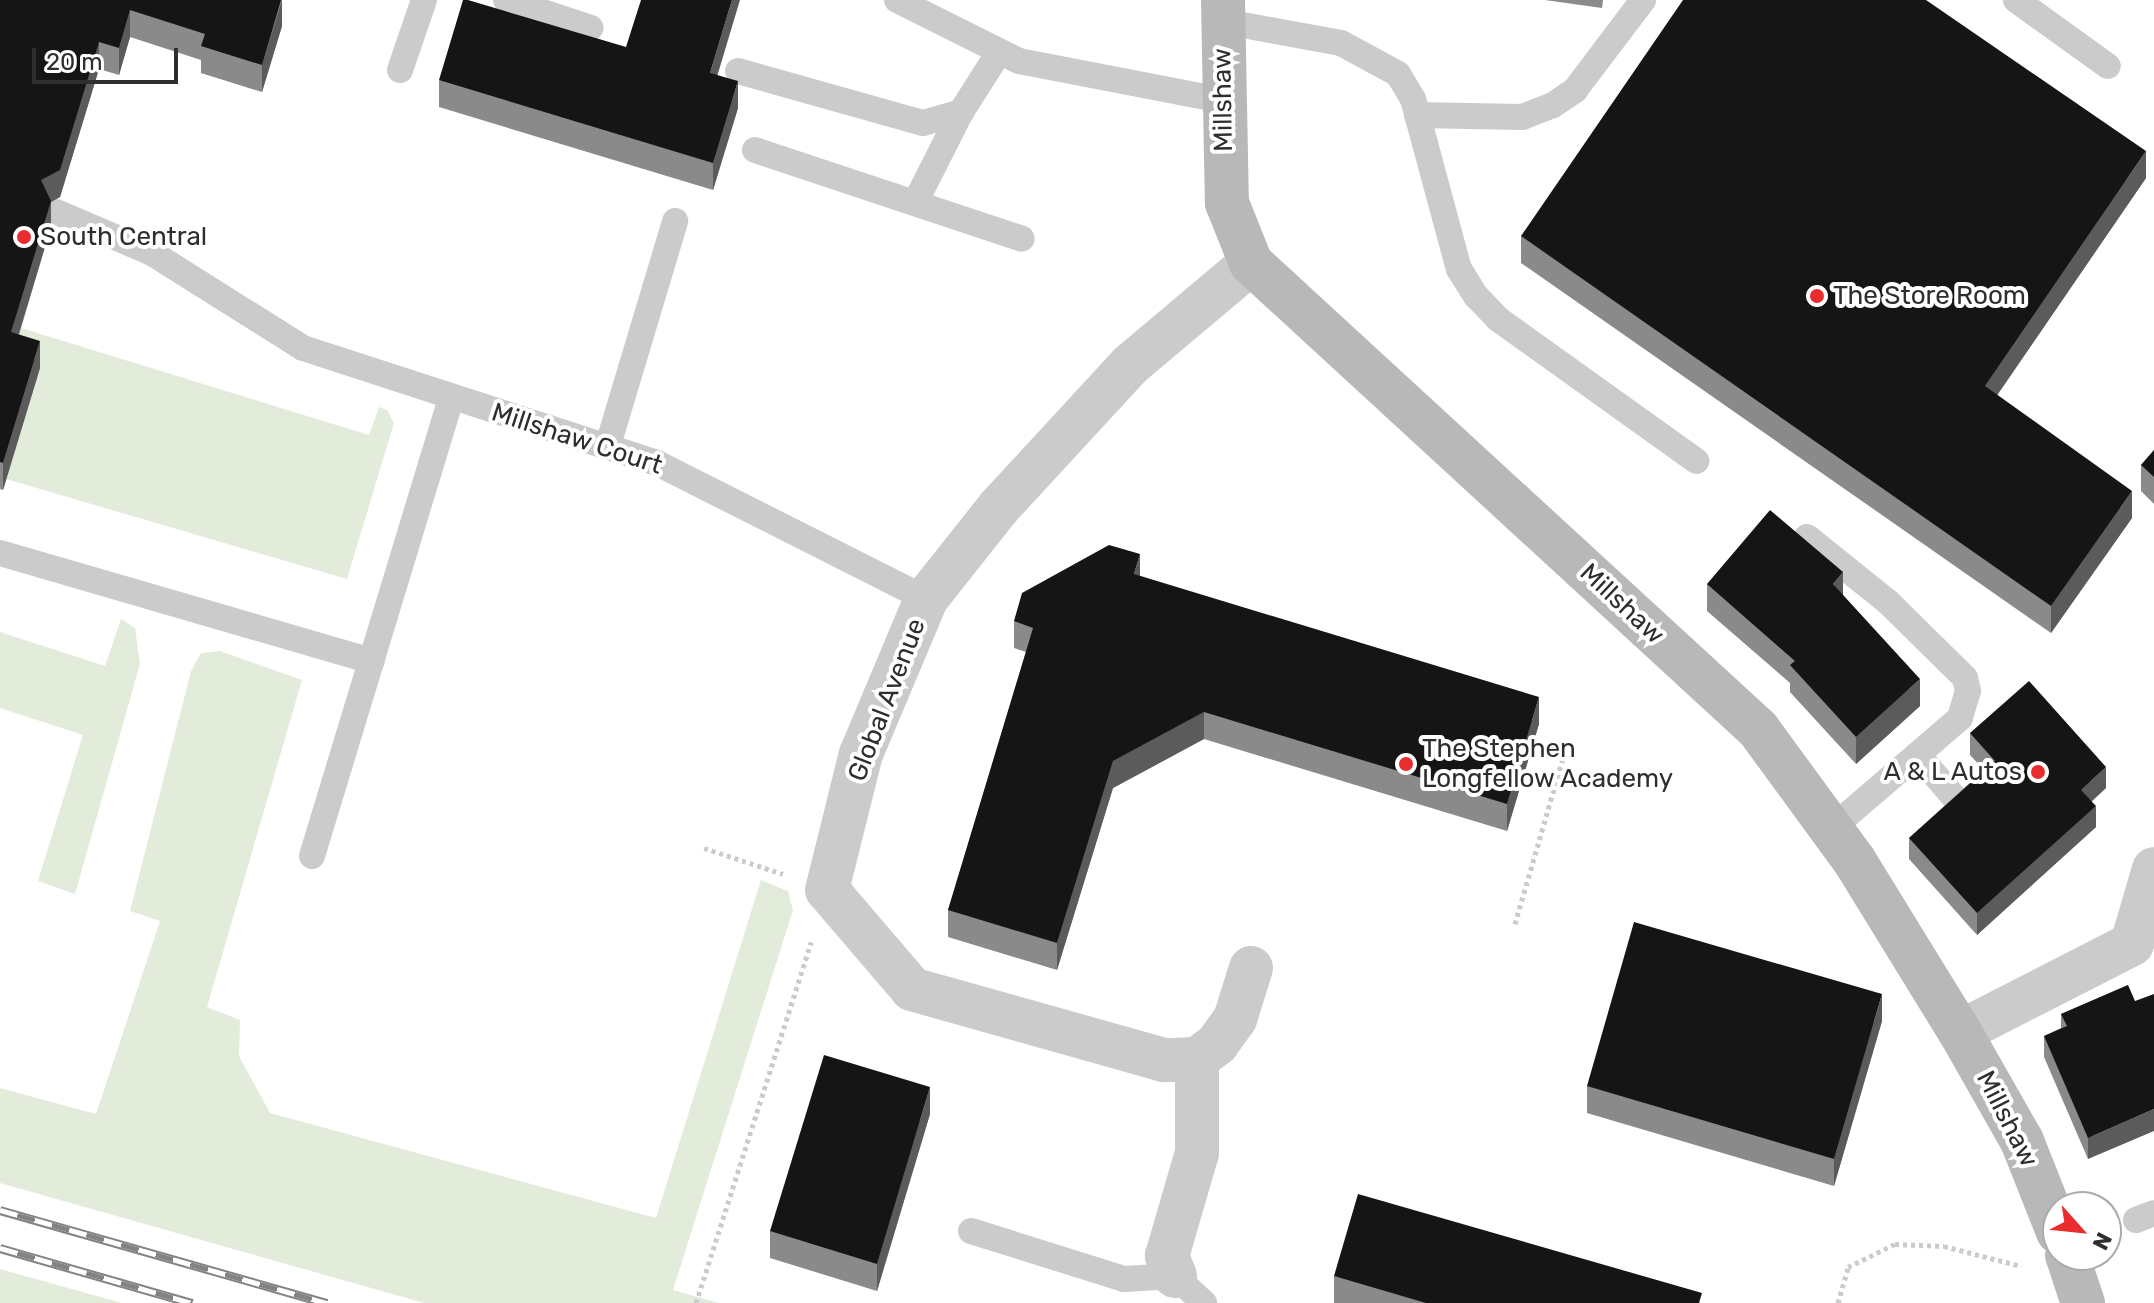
<!DOCTYPE html>
<style>
body{margin:0}
#map{position:relative;width:2154px;height:1303px;overflow:hidden;background:#fff;font-family:Rubik,sans-serif}
div>[style]{position:absolute}
[style*='--x']{left:calc(var(--x)*1px);top:calc(var(--y)*1px);width:calc(var(--w)*1px);rotate:calc(var(--a)*1deg)}
.green>*{inset:0;background:#e3ecdb}
.path>*{height:5px;margin-top:-2.5px;transform-origin:0;background:repeating-linear-gradient(90deg,#cbcbcb 0 4px,transparent 0 8px)}
.lane>*{height:26px;margin:-13px;padding:0 13px;transform-origin:13px;border-radius:13px;background:#cbcbcb}
.street>*{height:44px;margin:-22px;padding:0 22px;transform-origin:22px;border-radius:22px;background:#cbcbcb}
.secondary>*{height:44px;margin:-22px;padding:0 22px;transform-origin:22px;border-radius:22px;background:#b8b8b8}
.rail>*{height:9px;margin-top:-4.5px;transform-origin:0;background:repeating-linear-gradient(90deg,#fff 0 18px,#838383 0 36px);box-sizing:border-box;border-block:2px solid #838383}
.wall>*{inset:0;background:#8a8a8a}
.shaded-wall>*{inset:0;background:#5b5b5b}
.building>*{inset:0;background:#151515}
.dots>*{width:22px;height:22px;translate:-50% -50%;box-sizing:border-box;border:4px solid #fff;border-radius:50%}
span{translate:-50% -50%;white-space:nowrap;text-align:center;line-height:1.15;-webkit-text-stroke:8px #fff;paint-order:stroke}
.street-label{font-size:26px;color:#2e2e2e}
.poi-label{font-size:26px;color:#2e2e2e}
.left{translate:0 -50%;text-align:left}
.right{translate:-100% -50%;text-align:right}
.north{position:absolute;left:2042px;top:1191px;width:80px;height:80px;box-sizing:border-box;background:#fff;border:2px solid #ababab;border-radius:50%;rotate:117deg;font-size:22px;font-weight:700;line-height:32px;text-align:center;color:#2e2e2e}
.north::after{content:'';display:block;margin:auto;width:28px;height:36px;background:#e92c2e;clip-path:polygon(50% 0,100% 100%,50% 72%,0 100%)}
.scale{position:absolute;left:32px;top:48px;width:146px;height:36px;box-sizing:border-box;border:4px solid #2e2e2e;border-top:0;padding-left:10px;font-size:24px;line-height:28px;white-space:nowrap;color:#2e2e2e;-webkit-text-stroke:6px #fff;paint-order:stroke}
</style>
<div id="map">
<div class="green">
<div style="clip-path:polygon(21px 328px,369px 435px,379px 407px,387px 410px,394px 423px,347px 579px,6px 479px,40px 368px,11px 359px)"></div>
<div style="clip-path:polygon(121px 619px,135px 628px,140px 664px,75px 894px,38px 881px,83px 735px,0 708px,0 632px,105px 666px)"></div>
<div style="clip-path:polygon(220px 651px,302px 680px,207px 1007px,240px 1020px,239px 1056px,270px 1113px,656px 1218px,761px 880px,788px 891px,793px 910px,673px 1290px,719px 1303px,424px 1303px,0 1183px,0 1088px,96px 1114px,160px 921px,130px 911px,191px 671px,201px 653px)"></div>
<div style="clip-path:polygon(0 1269px,122px 1303px,0 1303px)"></div>
</div>
<div class="path">
<div style="--x:704;--y:848;--w:83;--a:18.2"></div>
<div style="--x:1515;--y:924;--w:184;--a:-73.9"></div>
<div style="--x:696;--y:1303;--w:379;--a:-72.3"></div>
<div style="--x:1838;--y:1303;--w:37;--a:-74"></div>
<div style="--x:1848;--y:1267;--w:52;--a:-26.1"></div>
<div style="--x:1895;--y:1244;--w:49;--a:2.3"></div>
<div style="--x:1944;--y:1246;--w:80;--a:14.6"></div>
</div>
<div class="lane">
<div style="--x:506;--y:0;--w:89;--a:18.2"></div>
<div style="--x:897;--y:0;--w:136;--a:26.6"></div>
<div style="--x:1019;--y:61;--w:207;--a:10.9"></div>
<div style="--x:2016;--y:0;--w:113;--a:35.7"></div>
<div style="--x:1221;--y:21;--w:122;--a:10.4"></div>
<div style="--x:1341;--y:43;--w:65;--a:28.5"></div>
<div style="--x:1398;--y:74;--w:29;--a:59"></div>
<div style="--x:1413;--y:99;--w:176;--a:74.9"></div>
<div style="--x:1459;--y:269;--w:32;--a:58"></div>
<div style="--x:1476;--y:296;--w:32;--a:46"></div>
<div style="--x:1498;--y:319;--w:244;--a:35.6"></div>
<div style="--x:400;--y:70;--w:74;--a:-71.1"></div>
<div style="--x:738;--y:71;--w:192;--a:15.7"></div>
<div style="--x:923;--y:123;--w:40;--a:-16"></div>
<div style="--x:961;--y:112;--w:69;--a:-57.5"></div>
<div style="--x:1417;--y:115;--w:105;--a:1.1"></div>
<div style="--x:1522;--y:117;--w:33;--a:-21"></div>
<div style="--x:1553;--y:105;--w:27;--a:-34"></div>
<div style="--x:1575;--y:90;--w:113;--a:-52.9"></div>
<div style="--x:755;--y:150;--w:281;--a:18.4"></div>
<div style="--x:916;--y:201;--w:100;--a:-63.2"></div>
<div style="--x:56;--y:212;--w:104;--a:23.1"></div>
<div style="--x:152;--y:253;--w:178;--a:32.2"></div>
<div style="--x:303;--y:348;--w:372;--a:18"></div>
<div style="--x:657;--y:463;--w:301;--a:26.8"></div>
<div style="--x:608;--y:445;--w:234;--a:-73.3"></div>
<div style="--x:1807;--y:537;--w:104;--a:38.7"></div>
<div style="--x:1888;--y:602;--w:108;--a:44.6"></div>
<div style="--x:1965;--y:678;--w:13;--a:77"></div>
<div style="--x:1968;--y:691;--w:28;--a:107"></div>
<div style="--x:1960;--y:718;--w:170;--a:139.3"></div>
<div style="--x:0;--y:553;--w:387;--a:16.2"></div>
<div style="--x:1918;--y:755;--w:54;--a:49.5"></div>
<div style="--x:312;--y:856;--w:479;--a:-73.1"></div>
<div style="--x:2136;--y:1220;--w:19;--a:-21"></div>
<div style="--x:971;--y:1231;--w:160;--a:17.4"></div>
<div style="--x:1124;--y:1279;--w:51;--a:-3.4"></div>
<div style="--x:1175;--y:1276;--w:40;--a:43"></div>
</div>
<div class="street">
<div style="--x:1251;--y:968;--w:53;--a:107.4"></div>
<div style="--x:1235;--y:1019;--w:31;--a:126"></div>
<div style="--x:1217;--y:1044;--w:25;--a:143"></div>
<div style="--x:1197;--y:1059;--w:33;--a:178"></div>
<div style="--x:1164;--y:1060;--w:262;--a:-164.3"></div>
<div style="--x:912;--y:989;--w:130;--a:-130.6"></div>
<div style="--x:827;--y:890;--w:140;--a:-76"></div>
<div style="--x:861;--y:754;--w:168;--a:-67.2"></div>
<div style="--x:926;--y:599;--w:117;--a:-51.6"></div>
<div style="--x:999;--y:507;--w:193;--a:-47.3"></div>
<div style="--x:1130;--y:365;--w:158;--a:-40.1"></div>
<div style="--x:1960;--y:1032;--w:193;--a:-27.1"></div>
<div style="--x:2132;--y:944;--w:78;--a:-73.7"></div>
<div style="--x:1175;--y:1276;--w:22;--a:-112"></div>
<div style="--x:1167;--y:1256;--w:107;--a:-73.8"></div>
<div style="--x:1197;--y:1153;--w:94;--a:-90"></div>
</div>
<div class="secondary">
<div style="--x:1223;--y:0;--w:203;--a:88.9"></div>
<div style="--x:1227;--y:203;--w:65;--a:68.2"></div>
<div style="--x:1251;--y:263;--w:689;--a:42.59"></div>
<div style="--x:1758;--y:729;--w:162;--a:53.8"></div>
<div style="--x:1854;--y:860;--w:202;--a:58.4"></div>
<div style="--x:1960;--y:1032;--w:125;--a:60.4"></div>
<div style="--x:2022;--y:1141;--w:98;--a:68.4"></div>
<div style="--x:2067;--y:1255;--w:51;--a:71.6"></div>
</div>
<div class="rail">
<div style="--x:0;--y:1210;--w:340;--a:15.9"></div>
<div style="--x:0;--y:1248;--w:200;--a:16"></div>
</div>
<div class="wall">
<div style="clip-path:polygon(0 0,282px 0,282px 26px,262px 92px,201px 73px,201px 60px,130px 37px,119px 75px,99px 69px,60px 197px,51px 202px,51px 227px,19px 335px,40px 368px,3px 490px,0 489px)"></div>
<div style="clip-path:polygon(1545px 0,1603px 0,1602px 8px)"></div>
<div style="clip-path:polygon(626px 47px,718px 75px,738px 108px,713px 190px,439px 107px,439px 80px)"></div>
<div style="clip-path:polygon(2146px 178px,1997px 395px,2132px 518px,2051px 633px,1521px 263px,1521px 236px)"></div>
<div style="clip-path:polygon(2154px 450px,2154px 504px,2141px 491px,2141px 465px)"></div>
<div style="clip-path:polygon(1140px 576px,1539px 724px,1507px 831px,1204px 739px,1113px 788px,1057px 970px,948px 937px,948px 910px,1026px 652px,1014px 648px,1014px 621px)"></div>
<div style="clip-path:polygon(1707px 584px,1843px 595px,1920px 706px,1856px 764px,1790px 692px,1790px 683px,1707px 611px)"></div>
<div style="clip-path:polygon(1970px 733px,2106px 788px,2092px 801px,2096px 827px,1977px 935px,1909px 859px,1909px 838px,1984px 770px,1970px 755px)"></div>
<div style="clip-path:polygon(2128px 985px,2088px 1159px,2044px 1057px,2044px 1036px,2061px 1028px,2061px 1014px)"></div>
<div style="clip-path:polygon(1882px 1021px,1834px 1186px,1587px 1113px,1587px 1086px)"></div>
<div style="clip-path:polygon(930px 1114px,877px 1291px,770px 1258px,770px 1231px)"></div>
<div style="clip-path:polygon(1334px 1276px,1702px 1303px,1334px 1303px)"></div>
</div>
<div class="shaded-wall">
<div style="clip-path:polygon(282px 0,282px 26px,262px 92px,262px 65px)"></div>
<div style="clip-path:polygon(732px 0,740px 0,710px 100px,710px 73px)"></div>
<div style="clip-path:polygon(130px 10px,130px 37px,119px 75px,119px 48px)"></div>
<div style="clip-path:polygon(99px 42px,99px 69px,60px 197px,51px 202px,51px 227px,11px 359px,11px 332px,41px 180px)"></div>
<div style="clip-path:polygon(738px 81px,738px 108px,713px 190px,713px 163px)"></div>
<div style="clip-path:polygon(2146px 151px,2146px 178px,1985px 413px,1985px 386px)"></div>
<div style="clip-path:polygon(40px 341px,40px 368px,3px 490px,3px 463px)"></div>
<div style="clip-path:polygon(2132px 491px,2132px 518px,2051px 633px,2051px 606px)"></div>
<div style="clip-path:polygon(1140px 554px,1140px 581px,1134px 574px)"></div>
<div style="clip-path:polygon(1843px 572px,1843px 599px,1833px 584px)"></div>
<div style="clip-path:polygon(1920px 679px,1920px 706px,1856px 764px,1856px 737px)"></div>
<div style="clip-path:polygon(1539px 697px,1539px 724px,1507px 831px,1507px 804px)"></div>
<div style="clip-path:polygon(1204px 712px,1204px 739px,1113px 788px,1057px 970px,1057px 943px,1113px 761px)"></div>
<div style="clip-path:polygon(2106px 767px,2106px 788px,2081px 811px,2081px 790px)"></div>
<div style="clip-path:polygon(2096px 806px,2096px 827px,1977px 935px,1977px 913px)"></div>
<div style="clip-path:polygon(1882px 994px,1882px 1021px,1834px 1186px,1834px 1159px)"></div>
<div style="clip-path:polygon(930px 1087px,930px 1114px,877px 1291px,877px 1264px)"></div>
<div style="clip-path:polygon(2154px 1109px,2154px 1131px,2088px 1159px,2088px 1138px)"></div>
</div>
<div class="building">
<div style="clip-path:polygon(0 0,281px 0,262px 65px,201px 46px,205px 34px,130px 10px,119px 48px,99px 42px,60px 170px,41px 180px,51px 201px,11px 332px,40px 341px,3px 463px,0 462px)"></div>
<div style="clip-path:polygon(463px 0,468px 0,626px 47px,641px 0,732px 0,710px 73px,738px 81px,713px 163px,439px 80px)"></div>
<div style="clip-path:polygon(1683px 0,1926px 0,2146px 151px,1985px 386px,2132px 491px,2051px 606px,1521px 236px)"></div>
<div style="clip-path:polygon(2154px 450px,2154px 477px,2141px 465px)"></div>
<div style="clip-path:polygon(1770px 510px,1843px 572px,1833px 584px,1920px 679px,1856px 737px,1790px 665px,1795px 661px,1707px 584px)"></div>
<div style="clip-path:polygon(1109px 545px,1140px 554px,1134px 574px,1539px 697px,1507px 804px,1204px 712px,1113px 761px,1057px 943px,948px 910px,1033px 628px,1014px 621px,1022px 593px)"></div>
<div style="clip-path:polygon(2029px 681px,2106px 767px,2081px 790px,2096px 806px,1977px 913px,1909px 838px,1995px 761px,1970px 733px)"></div>
<div style="clip-path:polygon(1634px 922px,1882px 994px,1834px 1159px,1587px 1086px)"></div>
<div style="clip-path:polygon(2128px 985px,2135px 1001px,2154px 994px,2154px 1109px,2088px 1138px,2044px 1036px,2067px 1026px,2061px 1014px)"></div>
<div style="clip-path:polygon(824px 1055px,930px 1087px,877px 1264px,770px 1231px)"></div>
<div style="clip-path:polygon(1358px 1194px,1702px 1293px,1699px 1303px,1426px 1303px,1334px 1276px)"></div>
</div>
<div class="dots">
<div style="left:24px;top:237px;background:#e92c2e"></div>
<div style="left:1817px;top:296px;background:#e92c2e"></div>
<div style="left:1406px;top:764px;background:#e92c2e"></div>
<div style="left:2038px;top:772px;background:#e92c2e"></div>
</div>
<div class="street-label">
<span style="left:1223px;top:100px;rotate:-91deg">Millshaw</span>
<span style="left:577px;top:439px;rotate:18deg">Millshaw Court</span>
<span style="left:1622px;top:604px;rotate:43deg">Millshaw</span>
<span style="left:887px;top:700px;rotate:-69deg">Global Avenue</span>
<span style="left:2007px;top:1119px;rotate:63deg">Millshaw</span>
</div>
<div class="poi-label">
<span class="left" style="left:40px;top:237px">South Central</span>
<span class="left" style="left:1833px;top:296px">The Store Room</span>
<span class="left" style="left:1422px;top:764px">The Stephen<br>Longfellow Academy</span>
<span class="right" style="left:2022px;top:772px">A &amp; L Autos</span>
</div>
<div class="north">N</div>
<div class="scale">20 m</div>
</div>
